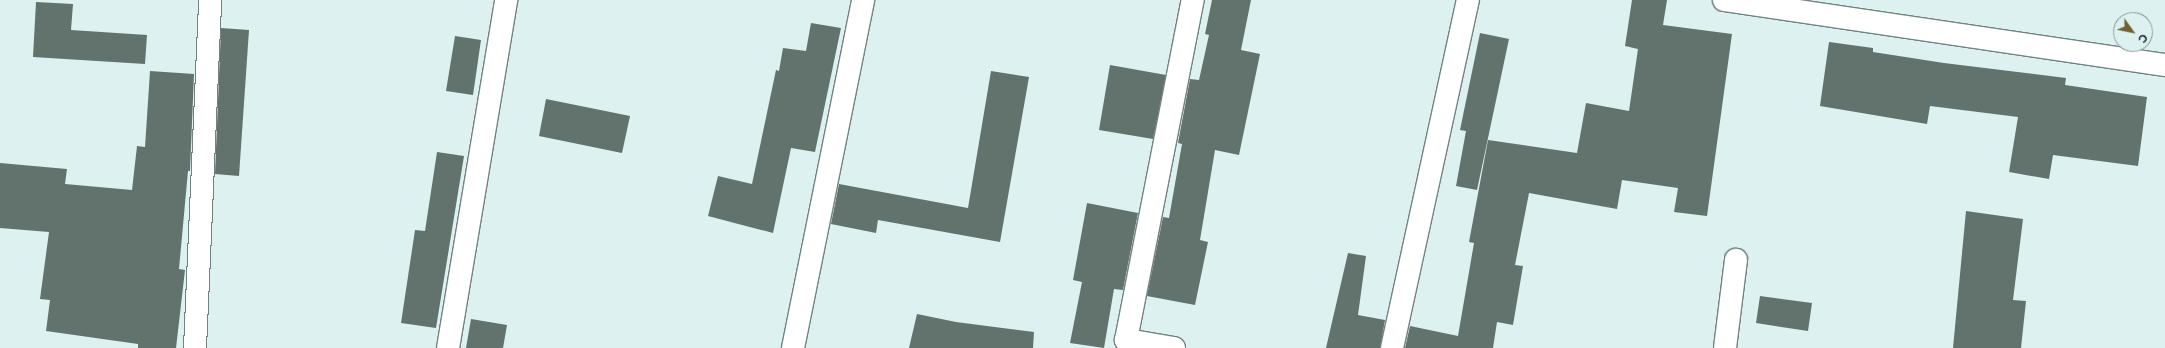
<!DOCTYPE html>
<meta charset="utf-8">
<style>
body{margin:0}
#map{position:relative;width:2165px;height:348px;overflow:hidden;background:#ddf1f0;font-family:Raleway,sans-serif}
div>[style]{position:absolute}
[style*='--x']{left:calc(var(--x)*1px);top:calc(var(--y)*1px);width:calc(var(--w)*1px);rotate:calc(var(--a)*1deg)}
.building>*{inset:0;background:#62736d}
.roads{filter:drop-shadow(1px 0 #708281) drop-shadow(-1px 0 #708281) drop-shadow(0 1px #708281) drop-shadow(0 -1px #708281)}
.minor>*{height:22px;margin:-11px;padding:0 11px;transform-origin:11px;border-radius:11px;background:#fff}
span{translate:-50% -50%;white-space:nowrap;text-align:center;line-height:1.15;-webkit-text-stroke:3.5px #ddf1f0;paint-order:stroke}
.north{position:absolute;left:2113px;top:12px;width:40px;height:40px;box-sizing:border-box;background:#ddf1f0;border:1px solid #889796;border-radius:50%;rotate:123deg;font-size:11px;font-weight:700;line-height:16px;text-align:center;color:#091010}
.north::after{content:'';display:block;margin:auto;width:14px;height:18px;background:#72602e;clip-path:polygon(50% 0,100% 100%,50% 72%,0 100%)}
</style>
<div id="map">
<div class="building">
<div style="clip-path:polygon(1212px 0,1251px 0,1241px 50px,1260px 54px,1239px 155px,1215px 150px,1200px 240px,1208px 242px,1195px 305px,1147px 296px,1163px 217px,1169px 218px,1182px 144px,1178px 143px,1190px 79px,1199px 80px,1209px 35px,1205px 34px)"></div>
<div style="clip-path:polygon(1632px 0,1667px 0,1663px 25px,1732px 34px,1707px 216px,1674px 212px,1678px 188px,1622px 180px,1617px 209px,1529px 193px,1515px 265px,1523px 266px,1513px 325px,1497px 322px,1493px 348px,1405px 348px,1410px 326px,1458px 336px,1474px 243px,1469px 242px,1488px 140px,1577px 153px,1586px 103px,1629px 111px,1638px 49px,1625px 46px)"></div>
<div style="clip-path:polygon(36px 2px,73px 4px,71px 30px,147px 35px,145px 64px,33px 57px)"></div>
<div style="clip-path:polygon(811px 23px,841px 28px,815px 152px,791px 148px,773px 233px,708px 216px,718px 176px,752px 184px,776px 70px,779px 71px,783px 48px,806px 51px)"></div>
<div style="clip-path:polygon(221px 28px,249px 30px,239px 176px,215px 174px)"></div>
<div style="clip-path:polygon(1480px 33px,1509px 39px,1477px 190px,1456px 186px,1466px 131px,1460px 130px)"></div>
<div style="clip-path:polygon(455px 36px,481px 40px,473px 95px,446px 91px)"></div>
<div style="clip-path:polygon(1829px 42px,1873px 48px,1873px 52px,1944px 63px,2066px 78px,2065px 85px,2147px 97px,2138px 166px,2053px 155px,2049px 179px,2009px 172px,2018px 117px,1930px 106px,1927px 124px,1820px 106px)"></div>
<div style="clip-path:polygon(1110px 65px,1166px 75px,1153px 139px,1099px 130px)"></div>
<div style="clip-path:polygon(150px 71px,194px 74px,190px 171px,188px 171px,179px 269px,185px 270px,176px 348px,138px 348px,138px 344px,46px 331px,50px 300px,40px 299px,49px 232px,0 228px,0 163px,67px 169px,65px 184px,132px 190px,137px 146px,145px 147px)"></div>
<div style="clip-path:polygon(991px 71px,1029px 77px,1000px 242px,878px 220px,876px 233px,831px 224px,839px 184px,968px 208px)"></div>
<div style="clip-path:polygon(546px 99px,630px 116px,622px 153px,539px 136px)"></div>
<div style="clip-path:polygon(437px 152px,464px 156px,436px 328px,401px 323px,415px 230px,425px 231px)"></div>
<div style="clip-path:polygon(1087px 203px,1138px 213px,1123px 290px,1114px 289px,1104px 348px,1070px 343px,1082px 282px,1073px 280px)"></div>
<div style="clip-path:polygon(1966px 211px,2023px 219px,2013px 300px,2026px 301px,2021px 348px,1953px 348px)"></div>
<div style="clip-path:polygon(1348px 253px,1366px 256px,1358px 315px,1385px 320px,1380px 348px,1326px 348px)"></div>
<div style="clip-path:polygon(1760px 296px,1812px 303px,1808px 331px,1756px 323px)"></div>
<div style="clip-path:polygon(917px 314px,956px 322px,1034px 332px,1033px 348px,909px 348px)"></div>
<div style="clip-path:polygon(471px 319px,507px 325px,503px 348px,466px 348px)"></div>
</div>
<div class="roads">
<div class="minor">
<div style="--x:1724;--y:0;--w:446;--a:8.4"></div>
<div style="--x:195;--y:348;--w:348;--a:-87.5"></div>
<div style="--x:448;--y:348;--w:353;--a:-80.5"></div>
<div style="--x:793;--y:348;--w:355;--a:-78.6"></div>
<div style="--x:1174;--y:348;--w:49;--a:-170.5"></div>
<div style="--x:1126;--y:340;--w:347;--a:-78.9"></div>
<div style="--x:1392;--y:348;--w:356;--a:-77.7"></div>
<div style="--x:1725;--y:348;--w:89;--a:-82.9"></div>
</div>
</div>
<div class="north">С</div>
</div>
